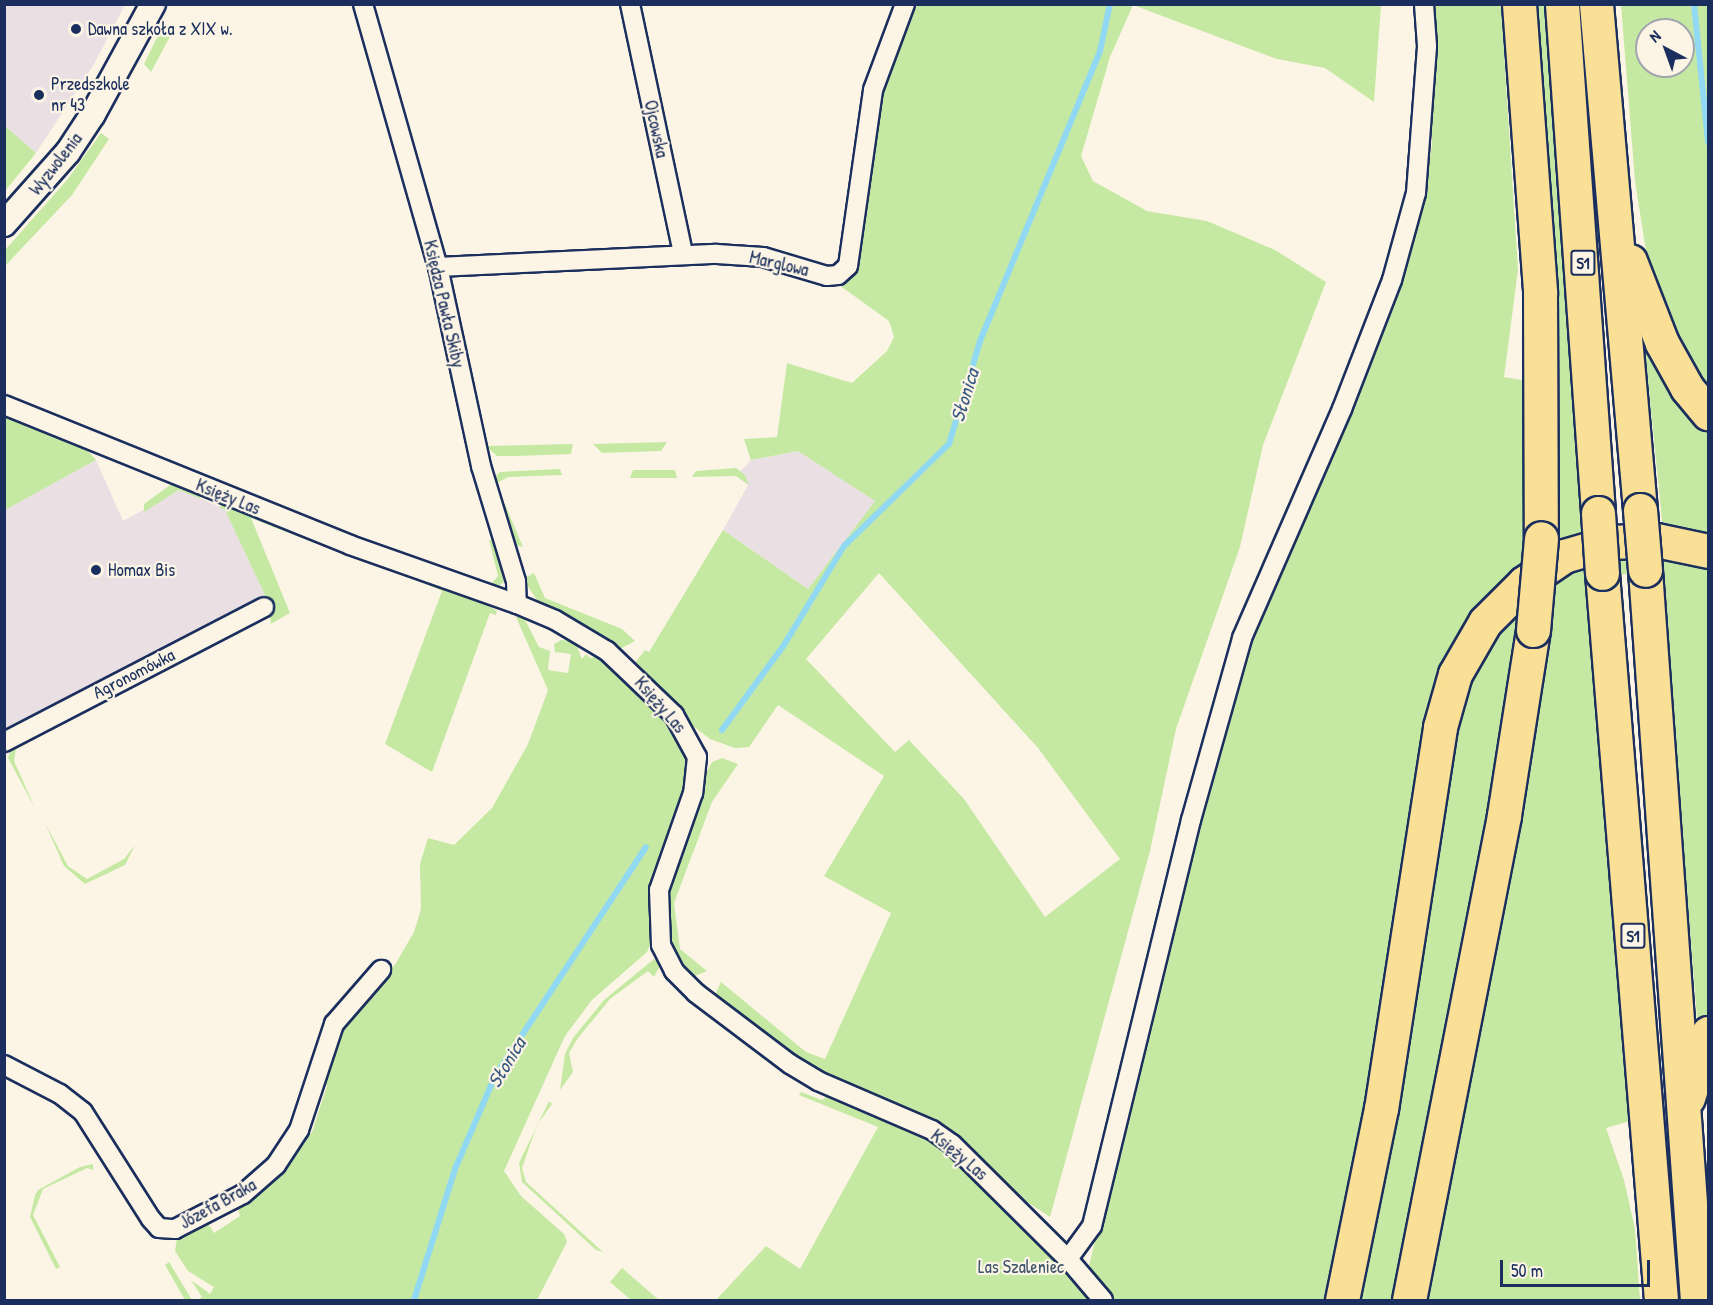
<!DOCTYPE html>
<meta charset="utf-8">
<style>
body{margin:0}
#map{position:relative;width:1713px;height:1305px;overflow:hidden;background:#fcf5e5;font-family:"Patrick Hand",sans-serif}
div>[style]{position:absolute}
[style*='--x']{left:calc(var(--x)*1px);top:calc(var(--y)*1px);width:calc(var(--w)*1px);rotate:calc(var(--a)*1deg)}
.built>*{inset:0;background:#eae0e4}
.green>*{inset:0;background:#c5e9a3}
.stream>*{height:6px;margin:-3px;padding:0 3px;transform-origin:3px;border-radius:3px;background:#91d9f3}
.roads{filter:drop-shadow(2px 0 #1b2f5e) drop-shadow(-2px 0 #1b2f5e) drop-shadow(0 2px #1b2f5e) drop-shadow(0 -2px #1b2f5e)}
.minor>*{height:18px;margin:-9px;padding:0 9px;transform-origin:9px;border-radius:9px;background:#fcf5e5}
.tertiary>*{height:24px;margin:-12px;padding:0 12px;transform-origin:12px;border-radius:12px;background:#fcf5e5}
.motorway>*{height:33px;margin:-16.5px;padding:0 16.5px;transform-origin:16.5px;border-radius:16.5px;background:#fadf96}
.bridges{filter:drop-shadow(2px 0 #1b2f5e) drop-shadow(-2px 0 #1b2f5e) drop-shadow(0 2px #1b2f5e) drop-shadow(0 -2px #1b2f5e)}
.motorway-bridge>*{height:33px;margin:-16.5px;padding:0 16.5px;transform-origin:16.5px;border-radius:16.5px;background:#fadf96}
.dots>*{width:16px;height:16px;translate:-50% -50%;box-sizing:border-box;border:3px solid #fcf5e5;border-radius:50%}
span{translate:-50% -50%;white-space:nowrap;text-align:center;line-height:1.15;-webkit-text-stroke:4.5px #fcf5e5;paint-order:stroke}
.shield-label span{padding:2px 4px;background:#fcf5e5;border:2px solid;border-radius:4px;-webkit-text-stroke-width:0}
.shield-label{font-size:16px;color:#1b2f5e;font-weight:700}
.poi-label{font-size:18px;color:#1b2f5e}
.left{translate:0 -50%;text-align:left}
.street-label{font-size:18px;color:#1b2f5e}
.park-label{font-size:18px;color:#3d546c}
.water-label{font-size:20px;color:#385a83;font-style:italic}
.frame{position:absolute;inset:0;border:6px solid #1b2f5e;pointer-events:none}
.north{position:absolute;left:1635px;top:18px;width:60px;height:60px;box-sizing:border-box;background:#fcf5e5;border:2px solid #a2a6af;border-radius:50%;rotate:319deg;font-size:16px;font-weight:700;line-height:24px;text-align:center;color:#1b2f5e}
.north::after{content:'';display:block;margin:auto;width:21px;height:27px;background:#1b2f5e;clip-path:polygon(50% 0,100% 100%,50% 72%,0 100%)}
.scale{position:absolute;left:1500px;top:1260px;width:150px;height:27px;box-sizing:border-box;border:3px solid #1b2f5e;border-top:0;padding-left:8px;font-size:18px;line-height:21px;white-space:nowrap;color:#1b2f5e;-webkit-text-stroke:4px #fcf5e5;paint-order:stroke}
</style>
<div id="map">
<div class="built">
<div style="clip-path:polygon(5px 5px,125px 5px,94px 64px,36px 153px,5px 126px)"></div>
<div style="clip-path:polygon(798px 451px,876px 501px,808px 589px,723px 530px,748px 485px,736px 476px,751px 460px)"></div>
<div style="clip-path:polygon(96px 460px,123px 521px,180px 490px,225px 509px,265px 595px,5px 730px,5px 510px)"></div>
</div>
<div class="green">
<div style="clip-path:polygon(evenodd,918px 5px,1381px 5px,1374px 102px,1325px 68px,1277px 59px,1133px 5px,1110px 57px,1081px 156px,1093px 181px,1147px 211px,1207px 221px,1275px 250px,1326px 282px,1263px 445px,1240px 547px,1176px 729px,1150px 851px,1050px 1217px,1012px 1192px,928px 1119px,821px 1073px,718px 1001px,715px 995px,721px 982px,806px 1052px,825px 1059px,891px 913px,824px 876px,884px 776px,778px 705px,749px 747px,735px 748px,710px 739px,693px 726px,679px 706px,634px 664px,645px 650px,649px 652px,723px 530px,808px 589px,875px 501px,798px 451px,751px 460px,744px 439px,777px 437px,787px 363px,852px 383px,887px 351px,894px 337px,889px 321px,839px 285px,852px 272px,871px 118px,905px 18px,918px 5px,879px 573px,1038px 748px,1120px 859px,1045px 917px,964px 799px,909px 740px,895px 752px,806px 659px,879px 573px)"></div>
<div style="clip-path:polygon(1429px 5px,1501px 5px,1518px 270px,1504px 377px,1528px 381px,1526px 517px,1520px 576px,1471px 626px,1333px 1300px,1113px 1300px,1088px 1270px,1215px 755px,1254px 639px,1395px 297px,1418px 222px,1432px 146px)"></div>
<div style="clip-path:polygon(1535px 5px,1546px 5px,1586px 539px,1555px 552px,1559px 408px,1555px 285px)"></div>
<div style="clip-path:polygon(evenodd,1621px 5px,1708px 5px,1708px 397px,1699px 385px,1655px 288px,1645px 245px,1635px 181px,1621px 5px,1647px 30px,1683px 30px,1683px 66px,1647px 66px,1647px 30px)"></div>
<div style="clip-path:polygon(163px 25px,174px 29px,151px 72px,144px 64px)"></div>
<div style="clip-path:polygon(5px 126px,36px 153px,5px 191px)"></div>
<div style="clip-path:polygon(101px 133px,109px 139px,72px 195px,5px 266px,5px 250px,67px 180px)"></div>
<div style="clip-path:polygon(1643px 329px,1688px 408px,1708px 432px,1708px 540px,1663px 530px)"></div>
<div style="clip-path:polygon(5px 413px,81px 444px,96px 460px,5px 510px)"></div>
<div style="clip-path:polygon(667px 442px,661px 451px,602px 453px,593px 444px)"></div>
<div style="clip-path:polygon(573px 444px,571px 454px,516px 456px,497px 456px,486px 446px)"></div>
<div style="clip-path:polygon(736px 468px,745px 475px,749px 485px,736px 476px,692px 477px,696px 471px)"></div>
<div style="clip-path:polygon(560px 469px,562px 475px,508px 477px,494px 485px,494px 478px,500px 472px)"></div>
<div style="clip-path:polygon(633px 470px,675px 470px,677px 478px,630px 478px)"></div>
<div style="clip-path:polygon(173px 483px,197px 493px,201px 499px,179px 490px,144px 512px,144px 504px)"></div>
<div style="clip-path:polygon(225px 503px,318px 540px,317px 544px,251px 518px,290px 613px,271px 624px,268px 598px,5px 733px,5px 730px,265px 595px,225px 510px,219px 507px)"></div>
<div style="clip-path:polygon(505px 504px,523px 547px,514px 545px,501px 510px)"></div>
<div style="clip-path:polygon(314px 520px,491px 584px,498px 576px,489px 540px,496px 541px,504px 582px,496px 588px,312px 523px)"></div>
<div style="clip-path:polygon(1653px 551px,1708px 563px,1708px 1018px,1699px 1042px,1661px 569px,1586px 580px,1630px 1121px,1606px 1128px,1624px 1180px,1635px 1229px,1640px 1300px,1425px 1300px,1517px 834px,1550px 621px,1515px 640px,1479px 860px,1392px 1300px,1355px 1300px,1460px 706px,1488px 642px,1509px 614px,1573px 569px,1608px 557px)"></div>
<div style="clip-path:polygon(534px 573px,545px 598px,622px 629px,635px 641px,618px 650px,539px 603px,523px 579px)"></div>
<div style="clip-path:polygon(405px 575px,477px 599px,497px 611px,496px 615px,490px 613px,432px 772px,385px 744px,442px 591px)"></div>
<div style="clip-path:polygon(523px 616px,539px 647px,550px 651px,548px 670px,568px 673px,571px 654px,555px 652px,554px 644px,561px 640px,575px 641px,582px 659px,586px 654px,590px 658px,602px 655px,673px 726px,686px 754px,688px 772px,685px 793px,650px 900px,653px 938px,647px 952px,592px 1000px,565px 1036px,504px 1171px,521px 1196px,564px 1234px,567px 1242px,537px 1300px,197px 1300px,202px 1297px,191px 1280px,210px 1294px,214px 1287px,188px 1271px,175px 1251px,177px 1238px,206px 1220px,214px 1233px,240px 1216px,237px 1206px,312px 1132px,327px 1086px,323px 1080px,340px 1027px,396px 963px,414px 932px,421px 909px,420px 864px,428px 838px,454px 845px,492px 808px,528px 744px,548px 690px,516px 617px)"></div>
<div style="clip-path:polygon(23px 741px,28px 743px,16px 749px,14px 761px,35px 808px,8px 758px,12px 746px)"></div>
<div style="clip-path:polygon(722px 758px,738px 764px,712px 802px,674px 903px,680px 949px,707px 971px,690px 978px,669px 942px,668px 891px,707px 771px,712px 762px)"></div>
<div style="clip-path:polygon(45px 823px,68px 866px,87px 879px,124px 859px,135px 845px,125px 865px,85px 884px,64px 866px)"></div>
<div style="clip-path:polygon(654px 959px,661px 964px,654px 977px,648px 971px,610px 999px,578px 1038px,569px 1053px,573px 1072px,560px 1090px,565px 1054px,573px 1038px,604px 1000px)"></div>
<div style="clip-path:polygon(801px 1092px,822px 1100px,830px 1094px,929px 1136px,950px 1151px,1094px 1300px,716px 1300px,766px 1246px,800px 1269px,878px 1127px,799px 1095px)"></div>
<div style="clip-path:polygon(549px 1101px,552px 1104px,537px 1125px,522px 1168px,526px 1182px,603px 1252px,596px 1250px,522px 1182px,519px 1163px)"></div>
<div style="clip-path:polygon(93px 1164px,93px 1170px,87px 1168px,43px 1189px,33px 1215px,60px 1267px,56px 1269px,30px 1217px,35px 1195px,38px 1190px,80px 1167px)"></div>
<div style="clip-path:polygon(169px 1262px,192px 1300px,185px 1300px,165px 1265px)"></div>
<div style="clip-path:polygon(622px 1268px,659px 1300px,631px 1300px,610px 1282px)"></div>
</div>
<div class="stream">
<div style="--x:1694;--y:4;--w:139;--a:84.2"></div>
<div style="--x:722;--y:730;--w:105;--a:-53.9"></div>
<div style="--x:784;--y:645;--w:116;--a:-58.8"></div>
<div style="--x:844;--y:546;--w:146;--a:-44.2"></div>
<div style="--x:949;--y:444;--w:108;--a:-73.2"></div>
<div style="--x:980;--y:341;--w:314;--a:-67.5"></div>
<div style="--x:1100;--y:51;--w:48;--a:-78"></div>
<div style="--x:414;--y:1300;--w:137;--a:-72.6"></div>
<div style="--x:455;--y:1169;--w:101;--a:-66.7"></div>
<div style="--x:495;--y:1076;--w:274;--a:-56.6"></div>
</div>
<div class="roads">
<div class="minor">
<div style="--x:363;--y:4;--w:273;--a:74.1"></div>
<div style="--x:438;--y:267;--w:204;--a:77.8"></div>
<div style="--x:481;--y:466;--w:120;--a:73.1"></div>
<div style="--x:516;--y:581;--w:23;--a:88"></div>
<div style="--x:630;--y:4;--w:256;--a:78"></div>
<div style="--x:438;--y:267;--w:279;--a:-2.7"></div>
<div style="--x:717;--y:254;--w:46;--a:3.7"></div>
<div style="--x:763;--y:257;--w:67;--a:16.5"></div>
<div style="--x:827;--y:276;--w:11;--a:-5"></div>
<div style="--x:838;--y:275;--w:13;--a:-42"></div>
<div style="--x:848;--y:266;--w:178;--a:-81.9"></div>
<div style="--x:873;--y:90;--w:92;--a:-69.6"></div>
<div style="--x:4;--y:405;--w:373;--a:22"></div>
<div style="--x:350;--y:545;--w:177;--a:19.5"></div>
<div style="--x:517;--y:604;--w:41;--a:22.8"></div>
<div style="--x:555;--y:620;--w:61;--a:30.8"></div>
<div style="--x:607;--y:651;--w:93;--a:43.7"></div>
<div style="--x:674;--y:715;--w:48;--a:61.3"></div>
<div style="--x:697;--y:757;--w:36;--a:96"></div>
<div style="--x:693;--y:793;--w:103;--a:109.3"></div>
<div style="--x:659;--y:890;--w:55;--a:87.9"></div>
<div style="--x:661;--y:945;--w:29;--a:63"></div>
<div style="--x:674;--y:971;--w:31;--a:45"></div>
<div style="--x:696;--y:993;--w:118;--a:37.1"></div>
<div style="--x:790;--y:1064;--w:33;--a:31"></div>
<div style="--x:818;--y:1081;--w:124;--a:23.3"></div>
<div style="--x:932;--y:1130;--w:24;--a:35"></div>
<div style="--x:952;--y:1144;--w:163;--a:44.8"></div>
<div style="--x:1068;--y:1259;--w:54;--a:49.5"></div>
<div style="--x:4;--y:742;--w:293;--a:-27.4"></div>
<div style="--x:4;--y:1065;--w:63;--a:27.4"></div>
<div style="--x:60;--y:1094;--w:29;--a:38"></div>
<div style="--x:83;--y:1112;--w:127;--a:57.6"></div>
<div style="--x:151;--y:1219;--w:12;--a:48"></div>
<div style="--x:159;--y:1228;--w:16;--a:4"></div>
<div style="--x:175;--y:1229;--w:76;--a:-27.2"></div>
<div style="--x:243;--y:1194;--w:44;--a:-41.3"></div>
<div style="--x:276;--y:1165;--w:42;--a:-56.7"></div>
<div style="--x:299;--y:1130;--w:112;--a:-71.7"></div>
<div style="--x:334;--y:1024;--w:72;--a:-49"></div>
<div style="--x:1068;--y:1259;--w:41;--a:-54"></div>
<div style="--x:1092;--y:1226;--w:418;--a:-76.3"></div>
<div style="--x:1191;--y:820;--w:189;--a:-74.3"></div>
<div style="--x:1242;--y:638;--w:250;--a:-66.4"></div>
<div style="--x:1342;--y:409;--w:138;--a:-68.8"></div>
<div style="--x:1392;--y:280;--w:90;--a:-74.6"></div>
<div style="--x:1416;--y:193;--w:147;--a:-85.7"></div>
<div style="--x:1427;--y:46;--w:42;--a:-94.1"></div>
</div>
<div class="tertiary">
<div style="--x:4;--y:224;--w:96;--a:-48.4"></div>
<div style="--x:68;--y:152;--w:45;--a:-56.7"></div>
<div style="--x:93;--y:114;--w:125;--a:-61.4"></div>
</div>
<div class="motorway">
<div style="--x:1519;--y:4;--w:290;--a:85.8"></div>
<div style="--x:1540;--y:293;--w:245;--a:89.8"></div>
<div style="--x:1562;--y:4;--w:510;--a:85.95"></div>
<div style="--x:1596;--y:4;--w:508;--a:85.03"></div>
<div style="--x:1630;--y:261;--w:88;--a:68.7"></div>
<div style="--x:1662;--y:343;--w:51;--a:60.9"></div>
<div style="--x:1687;--y:388;--w:33;--a:50"></div>
<div style="--x:1645;--y:570;--w:732;--a:85.93"></div>
<div style="--x:1602;--y:573;--w:729;--a:85.36"></div>
<div style="--x:1688;--y:1098;--w:68;--a:-72.9"></div>
<div style="--x:1342;--y:1300;--w:195;--a:-78.5"></div>
<div style="--x:1381;--y:1109;--w:387;--a:-81.2"></div>
<div style="--x:1440;--y:727;--w:55;--a:-74.2"></div>
<div style="--x:1455;--y:674;--w:60;--a:-60"></div>
<div style="--x:1485;--y:622;--w:55;--a:-45"></div>
<div style="--x:1524;--y:583;--w:48;--a:-34"></div>
<div style="--x:1564;--y:556;--w:50;--a:-16.3"></div>
<div style="--x:1612;--y:542;--w:44;--a:-2.6"></div>
<div style="--x:1656;--y:540;--w:53;--a:11.9"></div>
<div style="--x:1409;--y:1300;--w:494;--a:-78.9"></div>
<div style="--x:1504;--y:815;--w:187;--a:-81.1"></div>
</div>
</div>
<div class="bridges">
<div class="motorway-bridge">
<div style="--x:1640;--y:510;--w:60;--a:85.2"></div>
<div style="--x:1598;--y:513;--w:60;--a:86.2"></div>
<div style="--x:1533;--y:630;--w:92;--a:-85"></div>
</div>
</div>
<div class="dots">
<div style="left:76px;top:29px;background:#1b2f5e"></div>
<div style="left:39px;top:95px;background:#1b2f5e"></div>
<div style="left:96px;top:570px;background:#1b2f5e"></div>
</div>
<div class="shield-label">
<span style="left:1583px;top:263px">S1</span>
<span style="left:1633px;top:936px">S1</span>
</div>
<div class="poi-label">
<span class="left" style="left:88px;top:29px">Dawna szkoła z XIX w.</span>
<span class="left" style="left:51px;top:95px">Przedszkole<br>nr 43</span>
<span class="left" style="left:108px;top:570px">Homax Bis</span>
</div>
<div class="street-label">
<span style="left:656px;top:129px;rotate:78deg">Ojcowska</span>
<span style="left:56px;top:164px;rotate:-52deg">Wyzwolenia</span>
<span style="left:779px;top:264px;rotate:13deg">Marglowa</span>
<span style="left:444px;top:304px;rotate:77deg">Księdza Pawła Skiby</span>
<span style="left:228px;top:497px;rotate:22deg">Księży Las</span>
<span style="left:134px;top:674px;rotate:-27deg">Agronomówka</span>
<span style="left:660px;top:705px;rotate:49deg">Księży Las</span>
<span style="left:959px;top:1155px;rotate:40deg">Księży Las</span>
<span style="left:218px;top:1204px;rotate:-29deg">Józefa Braka</span>
</div>
<div class="park-label">
<span style="left:1021px;top:1267px">Las Szaleniec</span>
</div>
<div class="water-label">
<span style="left:964px;top:395px;rotate:-73deg">Słonica</span>
<span style="left:506px;top:1062px;rotate:-59deg">Słonica</span>
</div>
<div class="frame"></div>
<div class="north">N</div>
<div class="scale">50 m</div>
</div>
